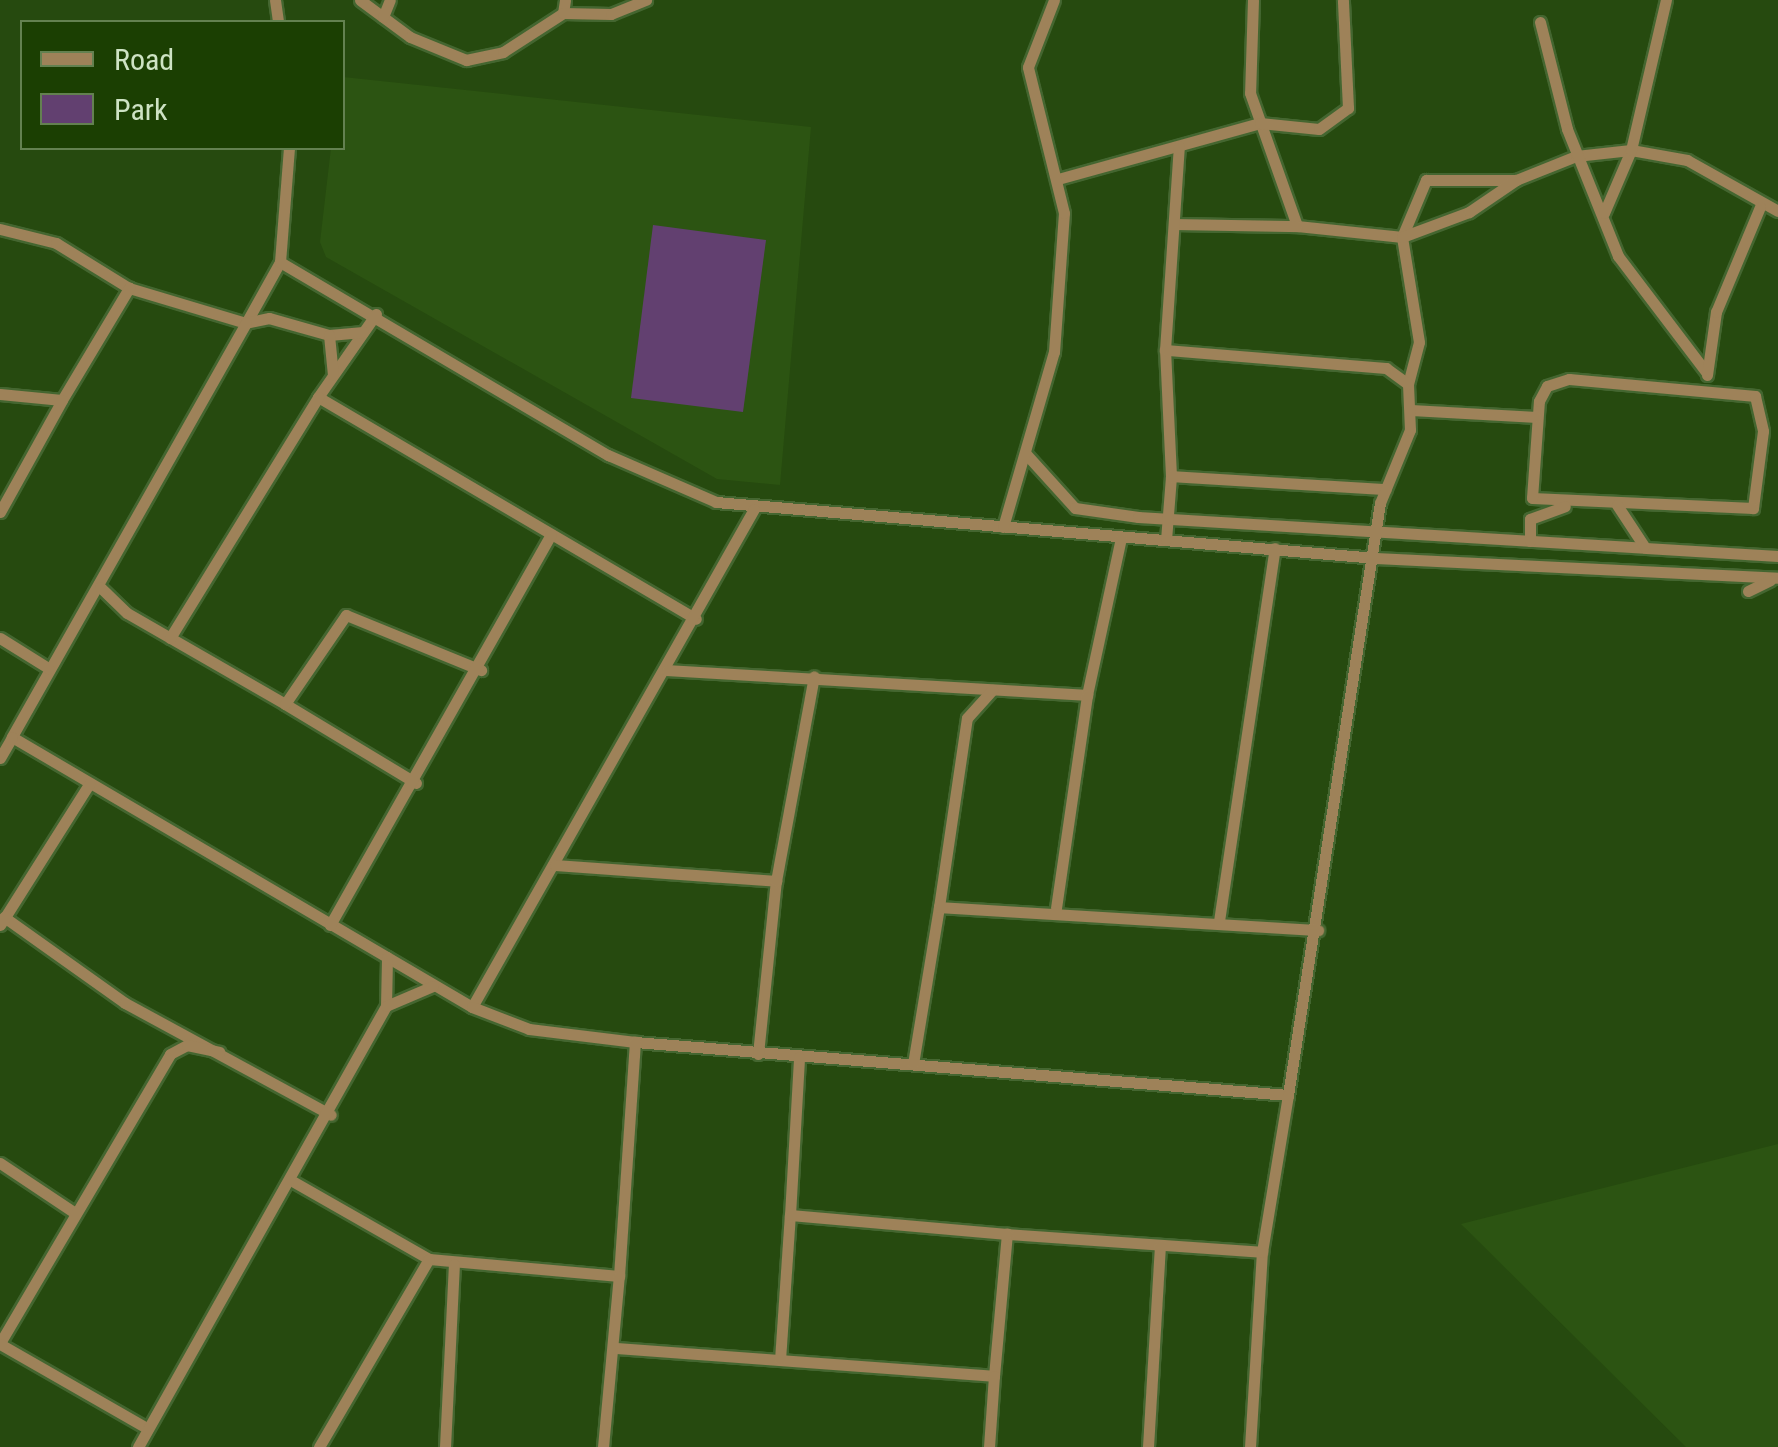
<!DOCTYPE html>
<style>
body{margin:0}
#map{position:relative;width:1778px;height:1447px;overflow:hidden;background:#264a0f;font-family:"Roboto Condensed",sans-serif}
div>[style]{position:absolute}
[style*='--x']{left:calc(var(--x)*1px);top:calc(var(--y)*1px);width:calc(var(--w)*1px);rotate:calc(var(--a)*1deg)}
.built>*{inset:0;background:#2c5412}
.green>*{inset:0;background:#624070}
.roads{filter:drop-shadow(2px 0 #446630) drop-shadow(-2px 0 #446630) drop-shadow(0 2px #446630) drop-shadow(0 -2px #446630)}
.minor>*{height:11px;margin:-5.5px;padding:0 5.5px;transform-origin:5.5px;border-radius:5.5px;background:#9e8259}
span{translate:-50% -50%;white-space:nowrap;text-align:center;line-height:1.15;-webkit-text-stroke:9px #1b3f02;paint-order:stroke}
.legend{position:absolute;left:20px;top:20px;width:325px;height:130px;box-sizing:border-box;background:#1b3f02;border:2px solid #638150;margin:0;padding:12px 18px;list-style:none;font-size:30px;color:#cee3c4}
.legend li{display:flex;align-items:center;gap:20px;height:50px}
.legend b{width:50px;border:2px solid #638150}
</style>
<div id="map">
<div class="built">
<div style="clip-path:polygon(343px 77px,811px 127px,780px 485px,717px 479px,326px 257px,320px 242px,331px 148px,342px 148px)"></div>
<div style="clip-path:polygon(1778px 1144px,1778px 1447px,1686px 1447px,1461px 1224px)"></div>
</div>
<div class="green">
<div style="clip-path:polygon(653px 225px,766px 240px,743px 412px,631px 398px)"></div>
</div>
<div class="roads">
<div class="minor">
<div style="--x:275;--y:0;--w:22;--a:82"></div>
<div style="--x:360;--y:0;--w:62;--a:36.5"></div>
<div style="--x:410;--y:37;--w:61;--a:22.3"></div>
<div style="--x:466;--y:60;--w:38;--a:-12"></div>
<div style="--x:503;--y:52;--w:72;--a:-33"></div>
<div style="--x:563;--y:13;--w:13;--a:-81"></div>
<div style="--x:1253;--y:0;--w:93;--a:91.8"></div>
<div style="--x:1250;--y:93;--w:141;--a:70.5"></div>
<div style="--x:1297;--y:226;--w:106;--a:6"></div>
<div style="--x:1402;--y:237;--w:62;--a:-67.2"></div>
<div style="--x:1426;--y:180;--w:90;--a:0"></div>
<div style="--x:1516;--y:180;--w:65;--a:-21.8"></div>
<div style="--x:1576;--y:156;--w:55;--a:-6.2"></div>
<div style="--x:1631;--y:150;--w:57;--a:10.1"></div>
<div style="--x:1687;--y:160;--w:104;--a:29.3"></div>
<div style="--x:563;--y:13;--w:48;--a:1.2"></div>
<div style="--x:611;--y:14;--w:38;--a:-22"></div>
<div style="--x:383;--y:17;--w:18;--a:-68"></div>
<div style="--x:1540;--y:22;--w:110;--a:75.8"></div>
<div style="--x:1567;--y:129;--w:137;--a:68.1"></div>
<div style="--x:1618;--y:256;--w:146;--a:52.8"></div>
<div style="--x:1058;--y:179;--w:210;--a:-15.5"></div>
<div style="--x:1260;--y:123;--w:59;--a:5.8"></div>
<div style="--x:1319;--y:129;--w:36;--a:-36"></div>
<div style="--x:1348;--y:108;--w:108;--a:-92.7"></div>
<div style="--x:1604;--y:213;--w:69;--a:-66.8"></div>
<div style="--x:1631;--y:150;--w:154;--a:-76.9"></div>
<div style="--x:1179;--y:224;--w:118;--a:1"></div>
<div style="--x:0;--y:229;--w:58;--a:14"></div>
<div style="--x:56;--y:243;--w:86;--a:31.7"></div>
<div style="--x:129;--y:288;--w:122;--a:16.7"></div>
<div style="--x:246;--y:323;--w:70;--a:-60.9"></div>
<div style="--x:280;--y:262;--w:114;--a:-85.5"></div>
<div style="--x:280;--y:262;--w:381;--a:30.5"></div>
<div style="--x:608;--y:455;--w:118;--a:23.5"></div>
<div style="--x:716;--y:502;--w:662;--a:4.85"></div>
<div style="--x:1376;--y:558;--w:402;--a:2.8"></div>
<div style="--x:376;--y:314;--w:101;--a:124.9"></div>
<div style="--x:318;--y:397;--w:438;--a:30.4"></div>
<div style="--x:363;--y:332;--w:34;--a:175"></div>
<div style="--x:329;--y:335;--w:62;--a:-164.2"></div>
<div style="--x:269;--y:318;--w:24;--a:168"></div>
<div style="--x:246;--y:323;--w:476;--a:119.5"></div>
<div style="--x:12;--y:737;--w:533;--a:30.41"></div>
<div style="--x:472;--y:1007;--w:572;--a:-60.48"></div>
<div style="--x:329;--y:335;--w:40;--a:84.3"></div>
<div style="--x:1707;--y:375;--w:64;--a:-81.9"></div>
<div style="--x:1716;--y:312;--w:114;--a:-67.3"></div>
<div style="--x:1569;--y:379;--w:187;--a:5.2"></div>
<div style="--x:1755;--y:396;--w:36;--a:77"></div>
<div style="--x:1763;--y:431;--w:78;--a:97.4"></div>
<div style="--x:1753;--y:508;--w:221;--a:-177.4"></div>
<div style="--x:1532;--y:498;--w:97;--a:-85.9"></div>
<div style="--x:1539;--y:401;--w:17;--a:-62"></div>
<div style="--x:1547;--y:386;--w:23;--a:-18"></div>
<div style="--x:1408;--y:384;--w:43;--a:-75.3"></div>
<div style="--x:1419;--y:342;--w:106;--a:-99.2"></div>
<div style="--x:1402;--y:237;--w:72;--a:-20.5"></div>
<div style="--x:1469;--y:212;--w:57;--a:-34.2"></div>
<div style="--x:0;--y:394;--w:62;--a:5.5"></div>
<div style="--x:62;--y:400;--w:131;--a:-59.1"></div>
<div style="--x:1412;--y:410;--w:124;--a:3.2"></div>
<div style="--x:1026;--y:454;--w:73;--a:47.8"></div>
<div style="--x:1075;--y:508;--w:64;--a:8.1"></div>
<div style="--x:1138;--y:517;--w:641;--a:3.49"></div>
<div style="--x:1171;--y:476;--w:126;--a:-92.7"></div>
<div style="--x:1165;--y:350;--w:204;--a:-86.1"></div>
<div style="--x:1617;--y:505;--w:49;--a:56.6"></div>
<div style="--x:0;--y:512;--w:128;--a:-61"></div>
<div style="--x:1003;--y:527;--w:182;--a:-73.8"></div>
<div style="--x:1054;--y:352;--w:139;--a:-85.9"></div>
<div style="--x:1064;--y:213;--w:150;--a:-103.9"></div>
<div style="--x:1028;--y:67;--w:72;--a:-68.8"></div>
<div style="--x:1166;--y:540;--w:64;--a:-85.5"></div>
<div style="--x:1171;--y:476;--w:215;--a:3.5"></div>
<div style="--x:1530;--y:541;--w:22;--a:-90"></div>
<div style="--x:1530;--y:519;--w:37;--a:-20"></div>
<div style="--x:100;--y:587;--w:37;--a:44"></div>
<div style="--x:127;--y:613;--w:182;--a:29.9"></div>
<div style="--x:1748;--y:591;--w:25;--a:-26"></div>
<div style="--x:0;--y:638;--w:57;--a:32"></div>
<div style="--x:170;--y:638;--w:283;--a:-58.4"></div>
<div style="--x:667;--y:670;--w:421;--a:3.4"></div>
<div style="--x:1087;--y:695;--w:161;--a:-77.8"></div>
<div style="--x:0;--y:758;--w:24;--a:-60"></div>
<div style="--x:416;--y:783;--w:153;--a:-148.9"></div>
<div style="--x:285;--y:704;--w:108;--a:-55.6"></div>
<div style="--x:346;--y:615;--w:146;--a:22.2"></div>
<div style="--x:555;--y:865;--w:222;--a:4.1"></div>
<div style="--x:939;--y:907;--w:191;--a:-81.6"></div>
<div style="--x:967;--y:718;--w:38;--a:-48"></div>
<div style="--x:1056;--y:908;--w:215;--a:-81.7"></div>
<div style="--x:4;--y:917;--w:148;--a:35.4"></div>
<div style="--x:125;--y:1003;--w:234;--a:28.5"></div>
<div style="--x:1219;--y:921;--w:377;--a:-81.5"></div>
<div style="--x:0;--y:925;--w:167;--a:-57.7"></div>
<div style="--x:330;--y:925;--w:448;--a:-60.5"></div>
<div style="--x:386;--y:1006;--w:49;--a:-88.8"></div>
<div style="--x:472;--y:1007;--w:61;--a:21.1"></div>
<div style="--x:529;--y:1029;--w:107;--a:7"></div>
<div style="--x:635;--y:1042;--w:655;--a:4.64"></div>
<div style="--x:1288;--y:1095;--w:599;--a:-81.17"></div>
<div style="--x:1380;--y:503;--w:79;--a:-67.7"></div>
<div style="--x:1410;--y:430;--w:46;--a:-92.5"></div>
<div style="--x:1408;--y:384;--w:27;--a:-144"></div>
<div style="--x:1386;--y:368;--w:222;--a:-175.3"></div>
<div style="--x:758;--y:1054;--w:174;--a:-84.1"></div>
<div style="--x:776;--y:881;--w:208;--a:-79.5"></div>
<div style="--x:913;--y:1064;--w:159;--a:-80.6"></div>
<div style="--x:939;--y:907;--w:380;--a:3.5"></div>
<div style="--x:0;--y:1163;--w:90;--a:33.7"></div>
<div style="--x:294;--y:1182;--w:155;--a:29.7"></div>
<div style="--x:429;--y:1259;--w:191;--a:5.1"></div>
<div style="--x:619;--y:1276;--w:235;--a:-86.1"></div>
<div style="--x:790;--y:1215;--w:158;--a:-86.7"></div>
<div style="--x:0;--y:1343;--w:335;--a:-59.5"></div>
<div style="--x:170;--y:1054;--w:19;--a:-28"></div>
<div style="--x:187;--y:1045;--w:33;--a:12"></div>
<div style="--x:0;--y:1344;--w:165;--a:29.8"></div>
<div style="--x:615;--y:1348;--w:380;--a:4.2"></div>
<div style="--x:994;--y:1376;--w:143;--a:-84.8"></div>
<div style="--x:1007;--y:1234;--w:256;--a:4"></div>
<div style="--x:780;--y:1360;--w:145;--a:-86.1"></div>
<div style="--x:790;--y:1215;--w:218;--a:5"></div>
<div style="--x:138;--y:1447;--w:506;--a:-60.65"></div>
<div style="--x:386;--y:1006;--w:51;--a:-23.1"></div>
<div style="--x:319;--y:1447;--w:218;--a:-59.7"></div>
<div style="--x:445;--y:1447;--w:183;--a:-87.2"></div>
<div style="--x:603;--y:1447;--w:172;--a:-84.7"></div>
<div style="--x:989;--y:1447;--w:71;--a:-86"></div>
<div style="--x:1148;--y:1447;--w:202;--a:-86.6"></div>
<div style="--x:1250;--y:1447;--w:195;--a:-86.5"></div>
<div style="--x:1262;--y:1252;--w:159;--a:-80.6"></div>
</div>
</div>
<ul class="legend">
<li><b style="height:12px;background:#9e8259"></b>Road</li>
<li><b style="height:28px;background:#624070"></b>Park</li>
</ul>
</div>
